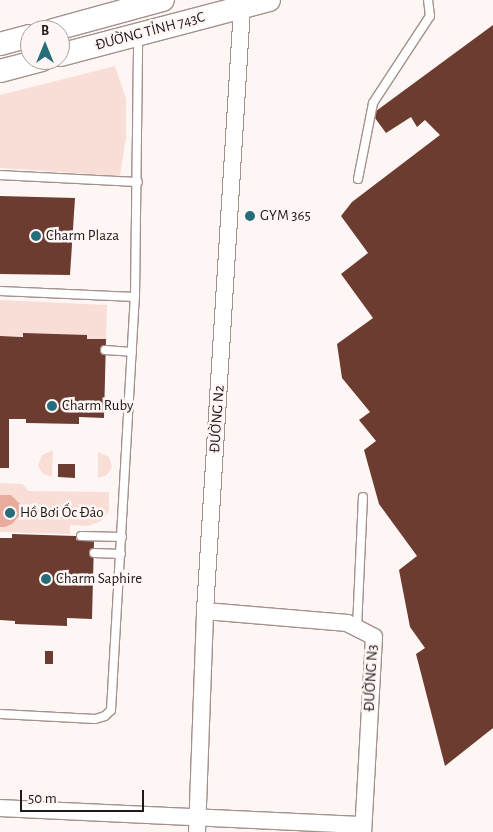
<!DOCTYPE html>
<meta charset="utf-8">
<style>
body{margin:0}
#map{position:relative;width:493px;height:832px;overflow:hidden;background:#fef6f4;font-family:"Alegreya Sans",sans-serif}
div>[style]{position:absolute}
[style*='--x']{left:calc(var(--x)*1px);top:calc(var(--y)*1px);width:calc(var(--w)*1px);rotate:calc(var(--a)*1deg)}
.green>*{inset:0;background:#f9ded7}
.water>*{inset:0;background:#e7ac9e}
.building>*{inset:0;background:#6d3c31}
.roads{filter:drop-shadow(1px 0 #a3918d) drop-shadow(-1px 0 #a3918d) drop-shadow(0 1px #a3918d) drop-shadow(0 -1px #a3918d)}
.lane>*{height:8px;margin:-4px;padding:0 4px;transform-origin:4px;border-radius:4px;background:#fff}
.street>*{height:16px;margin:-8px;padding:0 8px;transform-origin:8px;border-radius:8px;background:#fff}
.secondary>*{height:22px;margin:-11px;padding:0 11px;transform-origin:11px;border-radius:11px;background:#fff}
.dots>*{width:14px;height:14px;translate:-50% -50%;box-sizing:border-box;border:2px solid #fef6f4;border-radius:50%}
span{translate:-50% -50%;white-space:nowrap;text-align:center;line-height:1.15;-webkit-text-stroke:5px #fef6f4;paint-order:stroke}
.street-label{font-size:15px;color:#201918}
.poi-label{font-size:15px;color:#201918}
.left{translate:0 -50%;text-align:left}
.north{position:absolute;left:20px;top:20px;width:50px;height:50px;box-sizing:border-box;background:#fef6f4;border:1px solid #a59e9c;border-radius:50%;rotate:0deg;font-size:14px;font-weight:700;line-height:20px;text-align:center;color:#201918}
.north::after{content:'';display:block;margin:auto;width:18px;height:22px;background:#266d7b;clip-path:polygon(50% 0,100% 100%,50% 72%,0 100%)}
.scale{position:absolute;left:20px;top:790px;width:124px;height:22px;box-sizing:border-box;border:2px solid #201918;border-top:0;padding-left:6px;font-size:15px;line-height:18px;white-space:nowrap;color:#201918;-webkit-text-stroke:4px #fef6f4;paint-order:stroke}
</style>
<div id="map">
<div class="green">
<div style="clip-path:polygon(115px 66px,126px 99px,126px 138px,120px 176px,0 168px,0 95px)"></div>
<div style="clip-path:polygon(0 300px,107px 305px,106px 339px,87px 339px,87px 335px,0 336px)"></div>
<div style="clip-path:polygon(53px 450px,52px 477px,43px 474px,38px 466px,42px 455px)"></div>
<div style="clip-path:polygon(98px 452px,109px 457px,112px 467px,107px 475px,98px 478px)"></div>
<div style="clip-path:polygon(0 483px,22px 484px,29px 491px,109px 492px,109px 511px,101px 521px,88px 526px,70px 525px,70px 534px,0 532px)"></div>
</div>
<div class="water">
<div style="clip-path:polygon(0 495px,11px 495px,20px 504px,19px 516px,12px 524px,5px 527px,0 527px)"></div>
</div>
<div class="building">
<div style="clip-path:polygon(493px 25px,493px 728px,445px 766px,416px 654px,425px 648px,410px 627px,399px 570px,417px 556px,379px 504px,364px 450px,376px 441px,359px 420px,370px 412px,342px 378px,337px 344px,373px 318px,341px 274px,368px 253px,341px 216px,352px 202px,440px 135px,425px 120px,417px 127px,411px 117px,386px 133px,372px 114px)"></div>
<div style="clip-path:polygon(0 196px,75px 198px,70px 275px,0 274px)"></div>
<div style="clip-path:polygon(23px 333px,87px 335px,87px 339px,106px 339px,104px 418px,79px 417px,79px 424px,26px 423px,26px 419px,9px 419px,9px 468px,0 468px,0 336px,23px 337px)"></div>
<div style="clip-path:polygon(58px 464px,75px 464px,75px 478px,58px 477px)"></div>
<div style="clip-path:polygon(12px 534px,76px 536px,76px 540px,94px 541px,92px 619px,67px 618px,67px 626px,15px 624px,15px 621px,0 620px,0 538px,12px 538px)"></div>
<div style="clip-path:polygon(45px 651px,53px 651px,53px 664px,45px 664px)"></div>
</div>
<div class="roads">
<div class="lane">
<div style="--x:0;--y:175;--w:138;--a:2.9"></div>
<div style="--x:358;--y:179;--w:77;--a:-78.8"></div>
<div style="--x:373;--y:103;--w:104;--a:-56.8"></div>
<div style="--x:430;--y:16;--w:16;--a:-97"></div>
<div style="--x:0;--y:291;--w:135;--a:2.5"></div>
<div style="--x:135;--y:297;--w:261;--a:-89.3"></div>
<div style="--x:105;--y:350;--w:27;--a:4"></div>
<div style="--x:81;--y:536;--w:41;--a:1.4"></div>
<div style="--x:94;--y:553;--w:27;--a:2"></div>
<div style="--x:357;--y:628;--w:131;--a:-87.4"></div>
<div style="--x:0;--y:714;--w:95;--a:3"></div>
<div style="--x:95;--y:719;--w:10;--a:-17"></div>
<div style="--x:105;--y:716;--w:8;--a:-45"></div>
<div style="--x:111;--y:710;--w:414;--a:-86.7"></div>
</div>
<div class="street">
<div style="--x:205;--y:611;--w:143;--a:4.8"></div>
<div style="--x:347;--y:623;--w:30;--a:27"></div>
<div style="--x:374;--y:637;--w:195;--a:93.2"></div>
<div style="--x:0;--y:808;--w:363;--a:2.7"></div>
<div style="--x:197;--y:832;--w:221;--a:-87.9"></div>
<div style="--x:205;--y:611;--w:605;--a:-86.49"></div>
</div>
<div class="secondary">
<div style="--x:53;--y:30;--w:114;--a:-15.3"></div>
<div style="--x:0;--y:44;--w:31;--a:-15"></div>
<div style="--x:60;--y:55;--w:216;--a:-14.7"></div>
<div style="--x:0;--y:71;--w:43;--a:-14.7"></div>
</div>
</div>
<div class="dots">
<div style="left:250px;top:216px;background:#266d7b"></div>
<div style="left:36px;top:236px;background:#266d7b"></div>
<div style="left:52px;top:406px;background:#266d7b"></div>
<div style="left:10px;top:513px;background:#266d7b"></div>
<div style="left:46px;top:579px;background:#266d7b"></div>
</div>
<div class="street-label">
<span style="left:150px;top:31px;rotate:-15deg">ĐƯỜNG TỈNH 743C</span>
<span style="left:217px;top:419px;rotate:-86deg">ĐƯỜNG N2</span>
<span style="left:371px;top:678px;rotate:-87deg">ĐƯỜNG N3</span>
</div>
<div class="poi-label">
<span class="left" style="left:260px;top:216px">GYM 365</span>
<span class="left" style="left:46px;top:236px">Charm Plaza</span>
<span class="left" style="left:62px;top:406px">Charm Ruby</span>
<span class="left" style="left:20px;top:513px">Hồ Bơi Ốc Đảo</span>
<span class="left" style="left:56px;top:579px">Charm Saphire</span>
</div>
<div class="north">B</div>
<div class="scale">50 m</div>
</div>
